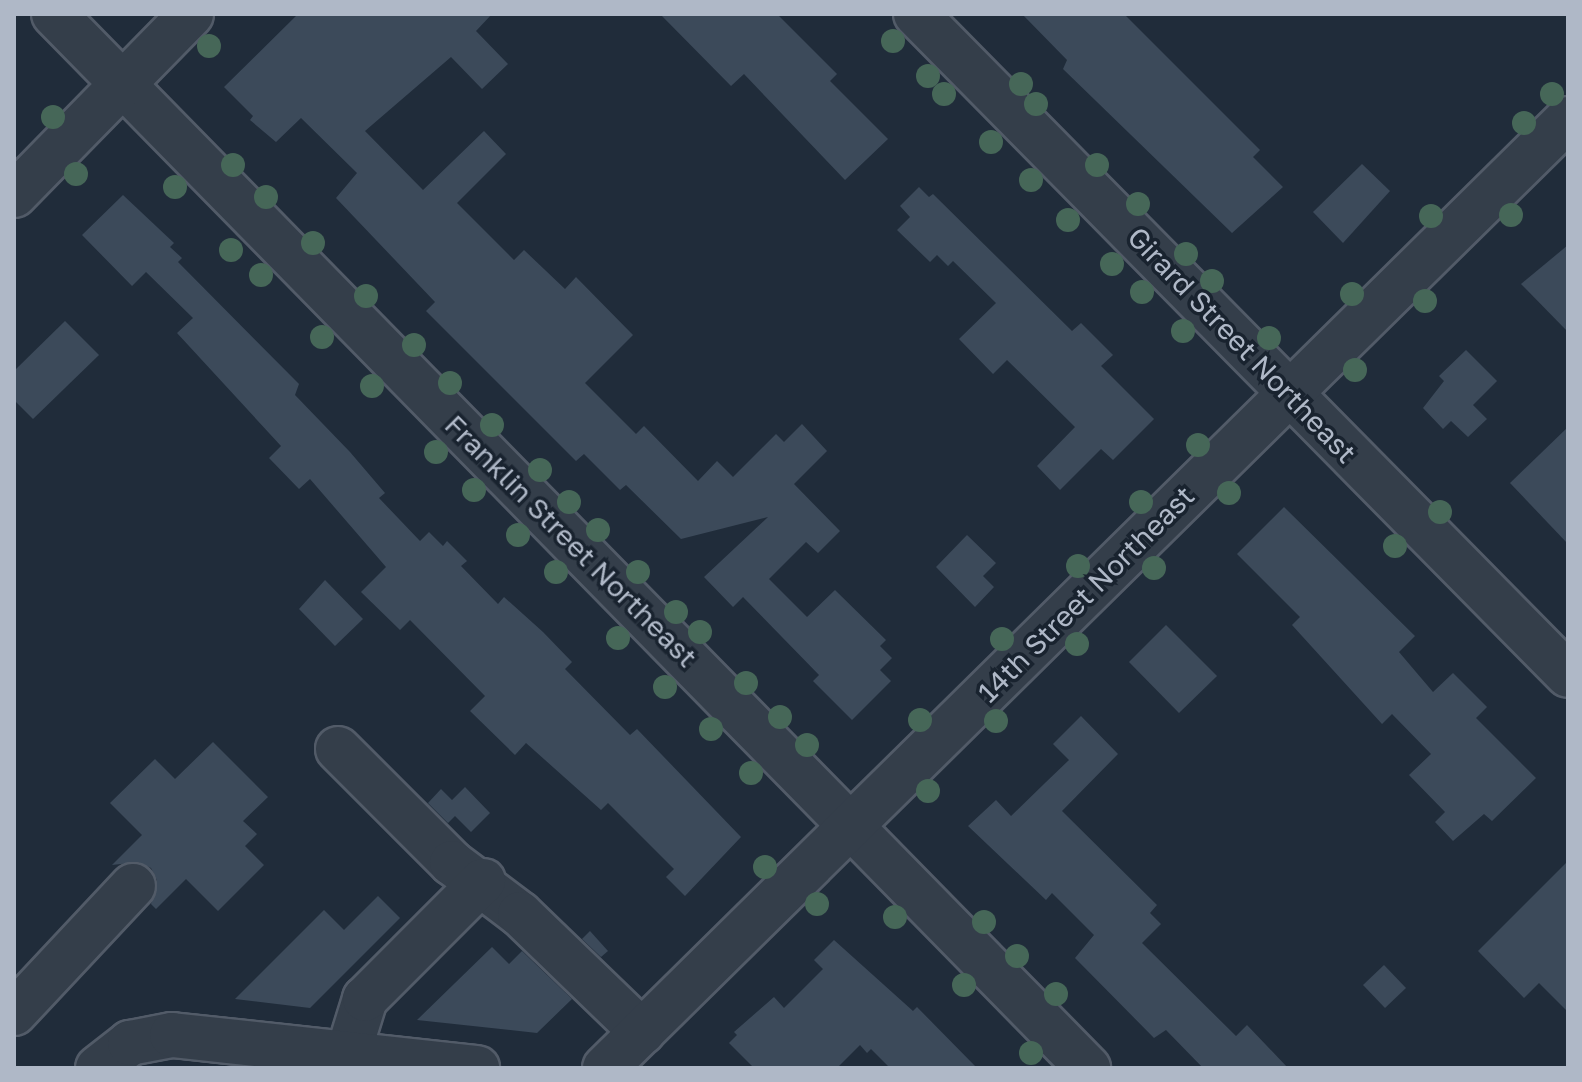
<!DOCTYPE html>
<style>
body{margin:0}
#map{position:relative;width:1582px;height:1082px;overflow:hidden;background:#202c3a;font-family:"Golos Text",sans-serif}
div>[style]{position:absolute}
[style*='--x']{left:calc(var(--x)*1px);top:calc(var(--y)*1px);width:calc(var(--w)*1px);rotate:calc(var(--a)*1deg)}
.building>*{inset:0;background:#3c4a5a}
.roads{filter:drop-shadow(2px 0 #525b68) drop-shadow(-2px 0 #525b68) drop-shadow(0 2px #525b68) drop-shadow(0 -2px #525b68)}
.minor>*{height:44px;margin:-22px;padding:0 22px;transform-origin:22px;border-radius:22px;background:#343e4a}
.trees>*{width:24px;height:24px;margin:-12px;border-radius:50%;background:#466758}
span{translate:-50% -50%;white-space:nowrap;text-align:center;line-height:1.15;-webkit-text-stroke:7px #19232f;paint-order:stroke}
.street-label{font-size:28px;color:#afb8c7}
.frame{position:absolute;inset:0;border:16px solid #afb8c7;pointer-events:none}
</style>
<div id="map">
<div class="building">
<div style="clip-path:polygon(298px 14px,492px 14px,476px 31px,508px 64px,482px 89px,451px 57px,365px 131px,423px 190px,484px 131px,506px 154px,457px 203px,514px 260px,524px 250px,565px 289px,576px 277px,633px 335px,585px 383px,636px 434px,644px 426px,698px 481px,717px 461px,733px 477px,776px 434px,784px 442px,802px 424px,827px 451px,794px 484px,840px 531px,818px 553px,806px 542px,769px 579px,807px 617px,835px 590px,886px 640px,880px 646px,892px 658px,880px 670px,891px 681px,852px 720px,813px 681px,819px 675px,743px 597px,733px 607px,704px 577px,768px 517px,681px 539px,626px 485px,620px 490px,584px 454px,576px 461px,426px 311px,435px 302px,336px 198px,357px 173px,301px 118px,276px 142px,250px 120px,253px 116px,224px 87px)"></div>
<div style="clip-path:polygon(660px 14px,777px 14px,837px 74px,830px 81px,888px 139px,845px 180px,744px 74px,731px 86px)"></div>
<div style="clip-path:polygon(1022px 14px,1124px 14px,1260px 150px,1253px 157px,1283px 187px,1232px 233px,1063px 69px,1067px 60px)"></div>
<div style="clip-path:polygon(1362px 164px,1390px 191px,1343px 243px,1313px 212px)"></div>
<div style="clip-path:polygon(919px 187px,929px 197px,933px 194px,1072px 331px,1081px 323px,1113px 355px,1101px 366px,1154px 419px,1113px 460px,1101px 449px,1060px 490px,1037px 466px,1075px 427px,1007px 360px,993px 374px,959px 339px,996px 303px,953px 261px,948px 266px,937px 255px,930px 262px,897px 230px,910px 217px,900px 206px)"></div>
<div style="clip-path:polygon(123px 195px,174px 243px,170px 247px,182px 258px,178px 262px,299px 384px,295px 395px,350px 452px,385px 493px,379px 498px,420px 541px,429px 532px,443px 546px,447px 541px,467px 561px,461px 566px,498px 604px,504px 597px,543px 632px,572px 662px,565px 669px,630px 735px,637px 729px,741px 837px,685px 896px,666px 877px,674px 869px,608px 803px,601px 810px,526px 743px,515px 755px,470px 711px,485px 696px,410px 620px,400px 630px,361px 592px,386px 567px,310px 479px,299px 489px,269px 458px,281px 446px,177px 333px,193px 318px,146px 272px,132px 286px,82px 235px)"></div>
<div style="clip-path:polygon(1568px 245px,1568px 332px,1521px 284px)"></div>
<div style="clip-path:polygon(65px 321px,99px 355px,33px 419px,14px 400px,14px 371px)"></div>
<div style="clip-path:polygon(1466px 350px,1497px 381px,1473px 405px,1487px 419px,1468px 437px,1451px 421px,1443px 429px,1423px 408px,1444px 381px,1439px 376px)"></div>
<div style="clip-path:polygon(1568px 427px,1568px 544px,1510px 483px)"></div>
<div style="clip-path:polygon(1284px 507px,1415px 636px,1399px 652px,1433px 692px,1453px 673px,1487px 707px,1476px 718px,1536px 778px,1492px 821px,1484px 814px,1453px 841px,1435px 822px,1445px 812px,1409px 775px,1431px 754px,1392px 714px,1382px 724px,1292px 625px,1300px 617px,1237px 554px)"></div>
<div style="clip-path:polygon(967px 535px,996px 563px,983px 576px,994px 587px,975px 607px,936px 567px)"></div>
<div style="clip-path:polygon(325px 580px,363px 619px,335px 646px,299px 609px)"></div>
<div style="clip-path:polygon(1166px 625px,1217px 676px,1179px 713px,1129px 662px)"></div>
<div style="clip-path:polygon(1081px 716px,1118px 754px,1062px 811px,1157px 905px,1150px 913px,1161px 924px,1142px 943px,1236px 1036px,1247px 1025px,1288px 1068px,1203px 1068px,1166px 1030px,1154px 1038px,1075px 958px,1094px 935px,1052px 893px,1046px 900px,968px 826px,996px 800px,1011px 816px,1045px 783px,1069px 760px,1053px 744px)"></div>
<div style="clip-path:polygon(213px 742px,268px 797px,243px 821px,257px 834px,245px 846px,264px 865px,218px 911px,186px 879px,156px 909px,151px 904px,157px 880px,151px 868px,138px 862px,112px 865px,142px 835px,110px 803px,155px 759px,175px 779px)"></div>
<div style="clip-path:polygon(465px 787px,490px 813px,471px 832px,455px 816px,448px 823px,428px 803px,441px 789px,452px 800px)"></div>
<div style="clip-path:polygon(1568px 861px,1568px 1012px,1539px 983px,1524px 998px,1478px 951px)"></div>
<div style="clip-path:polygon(378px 896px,400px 918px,310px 1008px,235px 999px,324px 910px,344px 930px)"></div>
<div style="clip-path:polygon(590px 931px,608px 951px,601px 957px,582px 939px)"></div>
<div style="clip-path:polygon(834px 940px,913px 1011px,917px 1007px,977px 1068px,890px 1068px,871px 1049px,867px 1053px,860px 1045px,837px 1068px,754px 1068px,729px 1043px,737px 1035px,734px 1032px,774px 997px,784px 1008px,823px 969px,814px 960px)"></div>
<div style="clip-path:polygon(492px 947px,509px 964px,522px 951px,572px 999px,537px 1033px,417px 1020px)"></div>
<div style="clip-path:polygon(1384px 965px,1406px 988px,1385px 1008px,1363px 985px)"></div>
</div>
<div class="roads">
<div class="minor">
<div style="--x:54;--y:14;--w:1477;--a:45.55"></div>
<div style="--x:916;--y:14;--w:928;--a:45.39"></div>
<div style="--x:14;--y:195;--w:253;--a:-45.6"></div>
<div style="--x:338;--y:749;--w:161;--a:45"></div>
<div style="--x:452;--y:863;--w:85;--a:36.9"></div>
<div style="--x:520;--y:914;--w:170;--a:44"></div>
<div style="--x:14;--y:1013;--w:174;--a:-46.9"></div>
<div style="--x:348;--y:1054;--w:58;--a:-72.8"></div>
<div style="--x:365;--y:999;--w:167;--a:-45"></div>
<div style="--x:98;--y:1068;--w:41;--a:-38"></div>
<div style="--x:130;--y:1043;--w:43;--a:-10.8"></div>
<div style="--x:172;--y:1035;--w:307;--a:6.2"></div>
<div style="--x:605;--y:1068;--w:1352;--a:-44.58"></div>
</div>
</div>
<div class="trees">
<div style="left:893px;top:41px"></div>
<div style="left:209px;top:46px"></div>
<div style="left:928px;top:76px"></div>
<div style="left:1021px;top:84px"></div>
<div style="left:944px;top:94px"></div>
<div style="left:1552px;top:94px"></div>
<div style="left:1036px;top:104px"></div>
<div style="left:53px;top:117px"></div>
<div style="left:1524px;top:123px"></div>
<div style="left:991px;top:142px"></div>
<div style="left:233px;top:165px"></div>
<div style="left:1097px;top:165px"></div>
<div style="left:76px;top:174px"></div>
<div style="left:1031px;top:180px"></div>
<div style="left:175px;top:187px"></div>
<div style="left:266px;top:197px"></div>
<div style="left:1138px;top:204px"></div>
<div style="left:1511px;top:215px"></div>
<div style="left:1431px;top:216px"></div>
<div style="left:1068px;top:220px"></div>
<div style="left:313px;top:243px"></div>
<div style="left:231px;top:250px"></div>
<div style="left:1186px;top:254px"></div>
<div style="left:1112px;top:264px"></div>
<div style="left:261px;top:275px"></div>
<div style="left:1212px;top:281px"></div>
<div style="left:1142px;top:292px"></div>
<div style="left:1352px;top:294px"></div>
<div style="left:366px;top:296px"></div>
<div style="left:1425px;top:301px"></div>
<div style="left:1183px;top:331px"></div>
<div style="left:322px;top:337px"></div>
<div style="left:1269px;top:338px"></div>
<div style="left:414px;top:345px"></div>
<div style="left:1355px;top:370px"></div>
<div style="left:450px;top:383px"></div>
<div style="left:372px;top:386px"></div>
<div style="left:492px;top:425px"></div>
<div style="left:1198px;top:445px"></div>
<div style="left:436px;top:452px"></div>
<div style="left:540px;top:470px"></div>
<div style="left:474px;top:490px"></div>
<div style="left:1229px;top:493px"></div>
<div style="left:569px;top:502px"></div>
<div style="left:1141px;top:502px"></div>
<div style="left:1440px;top:512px"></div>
<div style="left:598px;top:530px"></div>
<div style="left:518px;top:535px"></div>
<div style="left:1395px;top:546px"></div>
<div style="left:1078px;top:566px"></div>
<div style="left:1154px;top:568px"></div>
<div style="left:556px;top:572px"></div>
<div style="left:638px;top:572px"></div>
<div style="left:676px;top:612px"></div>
<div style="left:700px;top:632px"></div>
<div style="left:618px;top:638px"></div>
<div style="left:1002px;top:639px"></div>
<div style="left:1077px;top:644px"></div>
<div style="left:746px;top:683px"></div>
<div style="left:665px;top:687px"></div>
<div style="left:780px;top:717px"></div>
<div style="left:920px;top:720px"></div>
<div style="left:996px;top:721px"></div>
<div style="left:711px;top:729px"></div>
<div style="left:807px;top:745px"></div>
<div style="left:751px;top:773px"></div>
<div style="left:928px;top:791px"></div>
<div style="left:765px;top:867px"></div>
<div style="left:817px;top:904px"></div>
<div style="left:895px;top:917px"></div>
<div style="left:984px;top:922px"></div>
<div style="left:1017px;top:956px"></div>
<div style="left:964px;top:985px"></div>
<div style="left:1056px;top:994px"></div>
<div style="left:1031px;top:1053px"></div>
</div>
<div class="street-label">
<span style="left:1242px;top:345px;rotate:46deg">Girard Street Northeast</span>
<span style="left:571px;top:541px;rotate:45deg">Franklin Street Northeast</span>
<span style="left:1086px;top:594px;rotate:-45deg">14th Street Northeast</span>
</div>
<div class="frame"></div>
</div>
